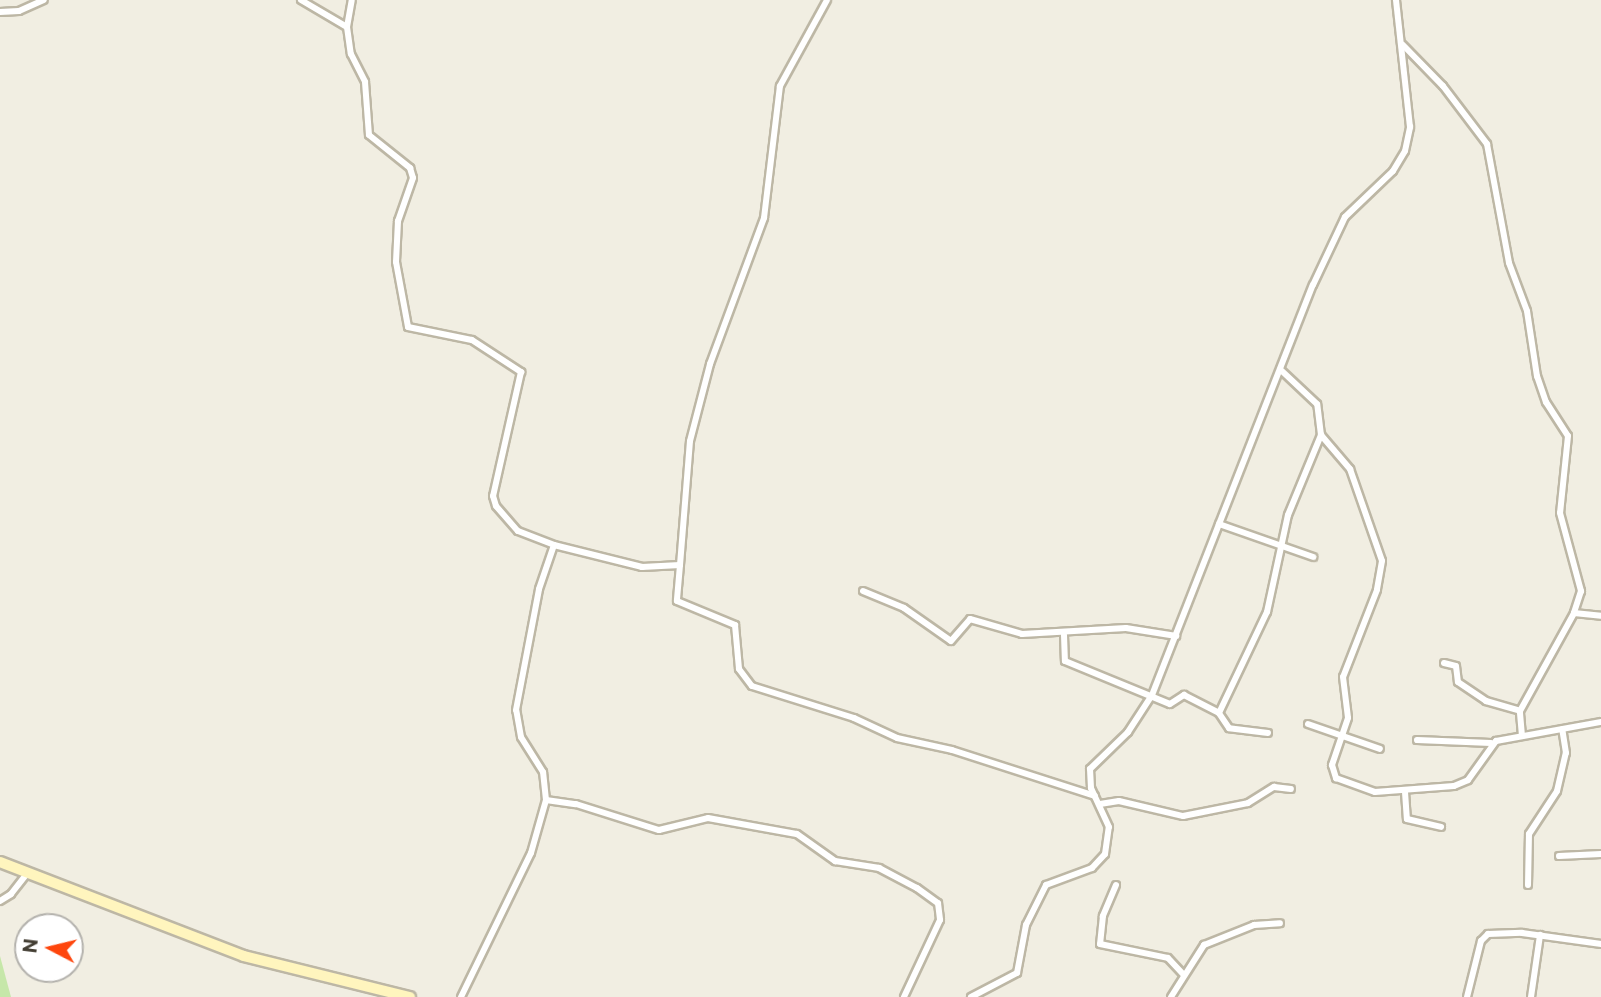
<!DOCTYPE html>
<style>
body{margin:0}
#map{position:relative;width:1601px;height:997px;overflow:hidden;background:#f1eee2;font-family:Commissioner,sans-serif}
div>[style]{position:absolute}
[style*='--x']{left:calc(var(--x)*1px);top:calc(var(--y)*1px);width:calc(var(--w)*1px);rotate:calc(var(--a)*1deg)}
.green>*{inset:0;background:#c6e7a9}
.roads{filter:drop-shadow(2px 0 #bdb7a5) drop-shadow(-2px 0 #bdb7a5) drop-shadow(0 2px #bdb7a5) drop-shadow(0 -2px #bdb7a5)}
.minor>*{height:6px;margin:-3px;padding:0 3px;transform-origin:3px;border-radius:3px;background:#fff}
.secondary>*{height:10px;margin:-5px;padding:0 5px;transform-origin:5px;border-radius:5px;background:#fff5be}
span{translate:-50% -50%;white-space:nowrap;text-align:center;line-height:1.15;-webkit-text-stroke:5px #fff;paint-order:stroke}
.north{position:absolute;left:14px;top:913px;width:70px;height:70px;box-sizing:border-box;background:#fff;border:2px solid #b4b2ad;border-radius:50%;rotate:277deg;font-size:19px;font-weight:700;line-height:28px;text-align:center;color:#433e33}
.north::after{content:'';display:block;margin:auto;width:24px;height:32px;background:#fe460d;clip-path:polygon(50% 0,100% 100%,50% 72%,0 100%)}
</style>
<div id="map">
<div class="green">
<div style="clip-path:polygon(0 956px,11px 997px,0 997px)"></div>
</div>
<div class="roads">
<div class="minor">
<div style="--x:301;--y:0;--w:53;--a:30.4"></div>
<div style="--x:347;--y:27;--w:27;--a:82"></div>
<div style="--x:351;--y:54;--w:31;--a:63"></div>
<div style="--x:365;--y:82;--w:53;--a:85.7"></div>
<div style="--x:369;--y:135;--w:53;--a:38.8"></div>
<div style="--x:410;--y:168;--w:10;--a:73"></div>
<div style="--x:413;--y:178;--w:46;--a:109.2"></div>
<div style="--x:398;--y:221;--w:41;--a:92.8"></div>
<div style="--x:396;--y:262;--w:66;--a:79.5"></div>
<div style="--x:408;--y:327;--w:65;--a:11.5"></div>
<div style="--x:472;--y:340;--w:59;--a:33.1"></div>
<div style="--x:521;--y:372;--w:127;--a:102.7"></div>
<div style="--x:493;--y:496;--w:10;--a:73"></div>
<div style="--x:496;--y:506;--w:33;--a:49"></div>
<div style="--x:518;--y:531;--w:39;--a:21"></div>
<div style="--x:0;--y:12;--w:19;--a:-3"></div>
<div style="--x:19;--y:11;--w:27;--a:-24"></div>
<div style="--x:347;--y:27;--w:27;--a:-80"></div>
<div style="--x:1403;--y:45;--w:57;--a:45.7"></div>
<div style="--x:1443;--y:86;--w:73;--a:52.8"></div>
<div style="--x:1487;--y:144;--w:121;--a:79.5"></div>
<div style="--x:1509;--y:263;--w:51;--a:69.4"></div>
<div style="--x:1527;--y:311;--w:66;--a:81.3"></div>
<div style="--x:1537;--y:376;--w:28;--a:71"></div>
<div style="--x:1546;--y:402;--w:40;--a:57.1"></div>
<div style="--x:1568;--y:436;--w:77;--a:95.9"></div>
<div style="--x:1560;--y:513;--w:81;--a:74.9"></div>
<div style="--x:1581;--y:591;--w:23;--a:108"></div>
<div style="--x:1574;--y:613;--w:27;--a:6"></div>
<div style="--x:1321;--y:435;--w:45;--a:49.5"></div>
<div style="--x:1350;--y:469;--w:97;--a:70.8"></div>
<div style="--x:1382;--y:561;--w:29;--a:100"></div>
<div style="--x:1377;--y:590;--w:93;--a:111.3"></div>
<div style="--x:1343;--y:677;--w:41;--a:83"></div>
<div style="--x:1348;--y:718;--w:50;--a:108.8"></div>
<div style="--x:1332;--y:765;--w:14;--a:73"></div>
<div style="--x:1336;--y:778;--w:41;--a:19.7"></div>
<div style="--x:1375;--y:792;--w:79;--a:-4.3"></div>
<div style="--x:1454;--y:786;--w:15;--a:-23"></div>
<div style="--x:1468;--y:780;--w:48;--a:-54.3"></div>
<div style="--x:1496;--y:741;--w:107;--a:-10.3"></div>
<div style="--x:1219;--y:524;--w:100;--a:19.3"></div>
<div style="--x:680;--y:565;--w:36;--a:95"></div>
<div style="--x:677;--y:601;--w:63;--a:22.5"></div>
<div style="--x:735;--y:625;--w:44;--a:84.8"></div>
<div style="--x:739;--y:669;--w:21;--a:53"></div>
<div style="--x:752;--y:686;--w:107;--a:17.4"></div>
<div style="--x:854;--y:718;--w:47;--a:24.9"></div>
<div style="--x:897;--y:738;--w:56;--a:12.3"></div>
<div style="--x:952;--y:750;--w:150;--a:17.8"></div>
<div style="--x:863;--y:591;--w:44;--a:22.5"></div>
<div style="--x:904;--y:608;--w:57;--a:35.1"></div>
<div style="--x:951;--y:641;--w:29;--a:-49"></div>
<div style="--x:970;--y:619;--w:54;--a:16.1"></div>
<div style="--x:1022;--y:634;--w:104;--a:-3.3"></div>
<div style="--x:1126;--y:628;--w:51;--a:9.1"></div>
<div style="--x:1064;--y:635;--w:26;--a:88"></div>
<div style="--x:1065;--y:661;--w:113;--a:22.3"></div>
<div style="--x:1170;--y:704;--w:17;--a:-33"></div>
<div style="--x:1184;--y:695;--w:39;--a:27"></div>
<div style="--x:1444;--y:663;--w:12;--a:14"></div>
<div style="--x:1456;--y:666;--w:16;--a:83"></div>
<div style="--x:1458;--y:682;--w:34;--a:34"></div>
<div style="--x:1486;--y:701;--w:35;--a:16"></div>
<div style="--x:1308;--y:724;--w:76;--a:19.1"></div>
<div style="--x:1268;--y:733;--w:39;--a:-173"></div>
<div style="--x:1229;--y:728;--w:18;--a:-124"></div>
<div style="--x:1219;--y:713;--w:112;--a:-64.6"></div>
<div style="--x:1267;--y:612;--w:99;--a:-77.8"></div>
<div style="--x:1288;--y:515;--w:87;--a:-67.6"></div>
<div style="--x:1321;--y:435;--w:31;--a:-97"></div>
<div style="--x:1317;--y:404;--w:48;--a:-136.7"></div>
<div style="--x:1522;--y:736;--w:25;--a:-95"></div>
<div style="--x:1520;--y:711;--w:112;--a:-61.1"></div>
<div style="--x:1417;--y:740;--w:74;--a:2.3"></div>
<div style="--x:1405;--y:792;--w:27;--a:86"></div>
<div style="--x:1407;--y:819;--w:35;--a:13"></div>
<div style="--x:546;--y:800;--w:30;--a:8"></div>
<div style="--x:576;--y:804;--w:87;--a:17.4"></div>
<div style="--x:659;--y:830;--w:50;--a:-13.8"></div>
<div style="--x:708;--y:818;--w:90;--a:10.2"></div>
<div style="--x:797;--y:834;--w:47;--a:35.4"></div>
<div style="--x:835;--y:861;--w:45;--a:9"></div>
<div style="--x:879;--y:868;--w:43;--a:27.8"></div>
<div style="--x:917;--y:888;--w:26;--a:36"></div>
<div style="--x:938;--y:903;--w:17;--a:83"></div>
<div style="--x:940;--y:920;--w:85;--a:115.1"></div>
<div style="--x:1100;--y:804;--w:19;--a:-9"></div>
<div style="--x:1119;--y:801;--w:66;--a:13.2"></div>
<div style="--x:1183;--y:816;--w:66;--a:-11.3"></div>
<div style="--x:1248;--y:803;--w:31;--a:-32"></div>
<div style="--x:1274;--y:787;--w:17;--a:7"></div>
<div style="--x:1559;--y:856;--w:42;--a:-2.7"></div>
<div style="--x:1116;--y:885;--w:34;--a:113"></div>
<div style="--x:1103;--y:916;--w:28;--a:96"></div>
<div style="--x:1100;--y:944;--w:69;--a:11.6"></div>
<div style="--x:1168;--y:958;--w:23;--a:47"></div>
<div style="--x:1528;--y:885;--w:51;--a:-88.9"></div>
<div style="--x:1529;--y:834;--w:51;--a:-56.9"></div>
<div style="--x:1557;--y:791;--w:39;--a:-77"></div>
<div style="--x:1566;--y:753;--w:24;--a:-99"></div>
<div style="--x:0;--y:901;--w:13;--a:-32"></div>
<div style="--x:11;--y:894;--w:24;--a:-52"></div>
<div style="--x:461;--y:997;--w:160;--a:-64.1"></div>
<div style="--x:531;--y:853;--w:55;--a:-74.2"></div>
<div style="--x:546;--y:800;--w:28;--a:-96"></div>
<div style="--x:543;--y:772;--w:41;--a:-122.2"></div>
<div style="--x:521;--y:737;--w:27;--a:-100"></div>
<div style="--x:516;--y:710;--w:123;--a:-79.2"></div>
<div style="--x:539;--y:589;--w:46;--a:-71.2"></div>
<div style="--x:554;--y:545;--w:91;--a:14"></div>
<div style="--x:642;--y:567;--w:38;--a:-3"></div>
<div style="--x:680;--y:565;--w:124;--a:-85.4"></div>
<div style="--x:690;--y:441;--w:80;--a:-75.4"></div>
<div style="--x:710;--y:364;--w:156;--a:-69.7"></div>
<div style="--x:764;--y:218;--w:133;--a:-83.1"></div>
<div style="--x:780;--y:86;--w:98;--a:-61.3"></div>
<div style="--x:971;--y:997;--w:52;--a:-27.6"></div>
<div style="--x:1017;--y:973;--w:49;--a:-79.4"></div>
<div style="--x:1026;--y:925;--w:45;--a:-63.4"></div>
<div style="--x:1046;--y:885;--w:49;--a:-20.3"></div>
<div style="--x:1092;--y:868;--w:19;--a:-47"></div>
<div style="--x:1105;--y:854;--w:27;--a:-82"></div>
<div style="--x:1109;--y:827;--w:43;--a:-114.8"></div>
<div style="--x:1091;--y:788;--w:19;--a:-93"></div>
<div style="--x:1090;--y:769;--w:53;--a:-44.2"></div>
<div style="--x:1128;--y:732;--w:44;--a:-57"></div>
<div style="--x:1152;--y:695;--w:440;--a:-68.6"></div>
<div style="--x:1313;--y:285;--w:75;--a:-64.8"></div>
<div style="--x:1345;--y:217;--w:66;--a:-43.8"></div>
<div style="--x:1393;--y:171;--w:23;--a:-59"></div>
<div style="--x:1405;--y:151;--w:25;--a:-78"></div>
<div style="--x:1410;--y:127;--w:128;--a:-96.3"></div>
<div style="--x:1171;--y:997;--w:62;--a:-57.6"></div>
<div style="--x:1204;--y:945;--w:54;--a:-21.8"></div>
<div style="--x:1254;--y:925;--w:26;--a:-4"></div>
<div style="--x:1467;--y:997;--w:58;--a:-76"></div>
<div style="--x:1481;--y:941;--w:10;--a:-45"></div>
<div style="--x:1488;--y:934;--w:34;--a:-2"></div>
<div style="--x:1522;--y:933;--w:80;--a:7.9"></div>
<div style="--x:1531;--y:997;--w:63;--a:-81.7"></div>
</div>
<div class="secondary">
<div style="--x:0;--y:862;--w:261;--a:21.1"></div>
<div style="--x:244;--y:956;--w:171;--a:13.9"></div>
</div>
</div>
<div class="north">N</div>
</div>
